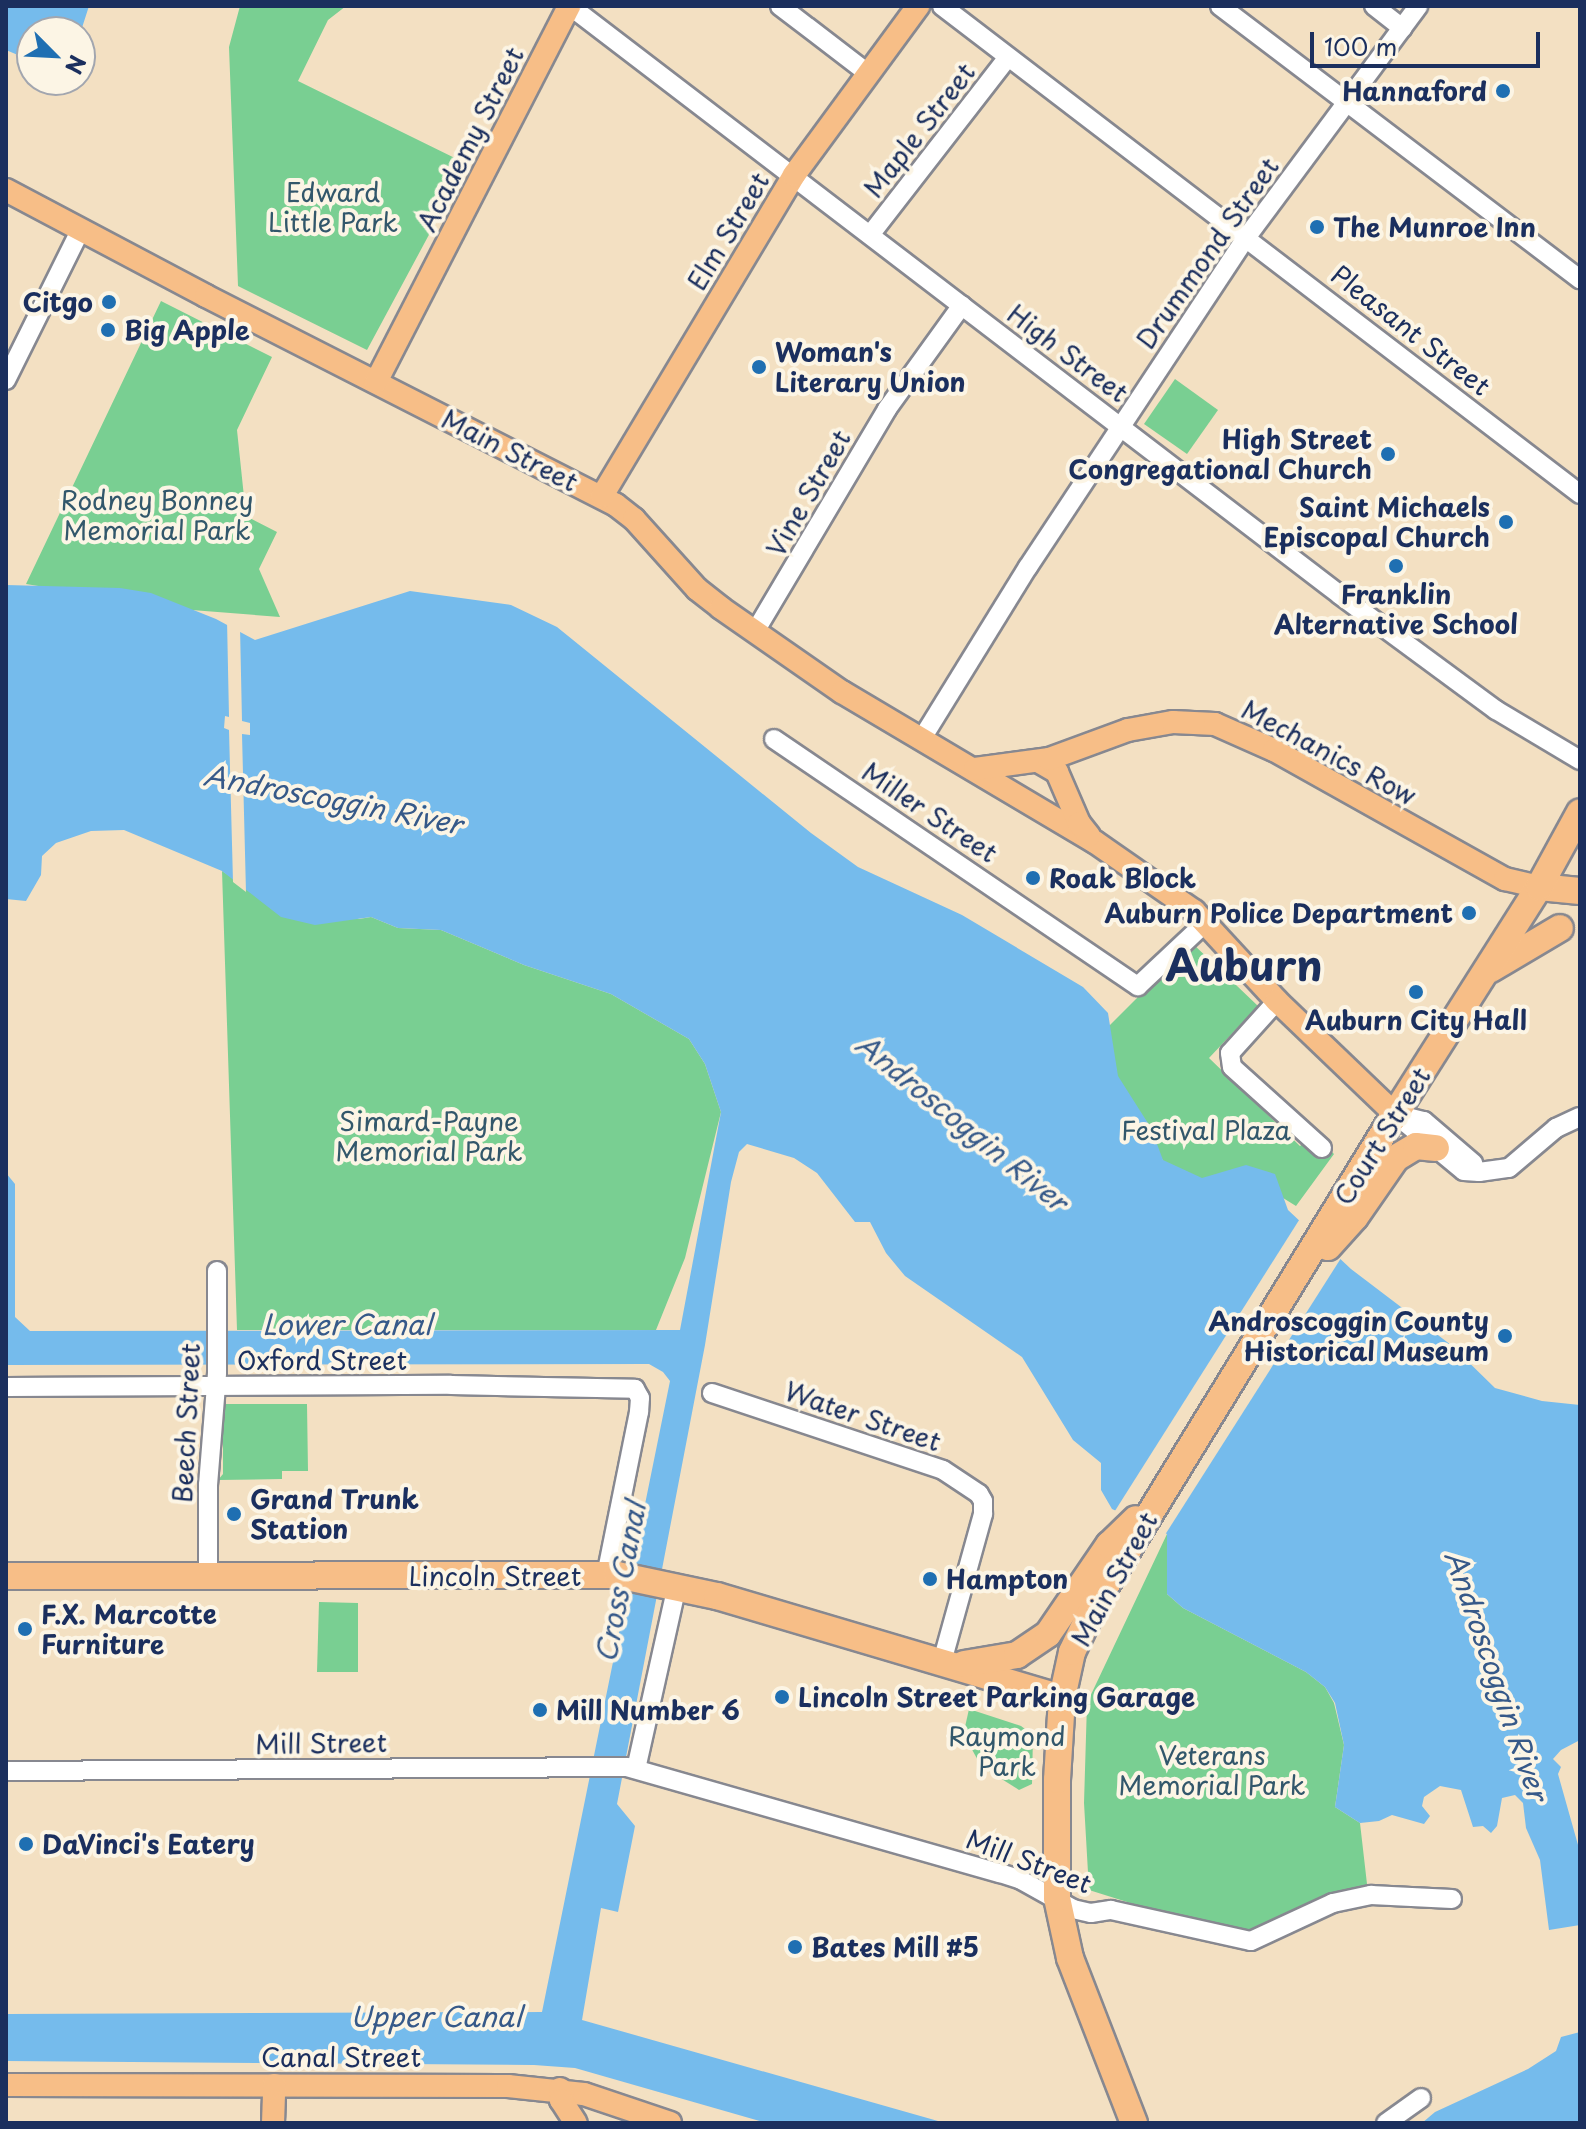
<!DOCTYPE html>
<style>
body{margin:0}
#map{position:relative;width:1586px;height:2129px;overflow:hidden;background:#f3e0c2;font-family:"Playpen Sans",sans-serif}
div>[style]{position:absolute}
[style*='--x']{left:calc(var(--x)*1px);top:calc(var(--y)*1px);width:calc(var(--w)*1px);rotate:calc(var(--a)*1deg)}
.green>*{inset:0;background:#79cf92}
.water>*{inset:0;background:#75bbec}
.pier>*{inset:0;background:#f3e0c2}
.roads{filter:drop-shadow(2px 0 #878890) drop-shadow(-2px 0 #878890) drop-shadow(0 2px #878890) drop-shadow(0 -2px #878890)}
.minor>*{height:18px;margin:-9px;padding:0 9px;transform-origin:9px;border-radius:9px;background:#fff}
.major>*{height:22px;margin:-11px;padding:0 11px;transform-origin:11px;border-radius:11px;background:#f7be87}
.highway>*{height:26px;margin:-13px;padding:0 13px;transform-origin:13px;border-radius:13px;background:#f7be87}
.dots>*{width:22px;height:22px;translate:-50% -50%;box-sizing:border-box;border:4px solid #fcf5e5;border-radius:50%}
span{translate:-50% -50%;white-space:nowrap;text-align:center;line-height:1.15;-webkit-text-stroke:8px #fcf5e5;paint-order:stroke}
.poi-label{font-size:26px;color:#1b2f5e;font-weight:700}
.right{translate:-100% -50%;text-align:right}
.left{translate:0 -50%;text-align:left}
.street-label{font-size:26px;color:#1b2f5e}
.park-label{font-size:26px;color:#32576b}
.water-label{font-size:28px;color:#365989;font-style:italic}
.town-label{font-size:42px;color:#1b2f5e;font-weight:700}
.frame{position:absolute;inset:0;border:8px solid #1b2f5e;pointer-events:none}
.north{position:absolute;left:16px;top:16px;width:80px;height:80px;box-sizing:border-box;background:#fcf5e5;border:2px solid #a2a6af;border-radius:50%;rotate:114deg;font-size:22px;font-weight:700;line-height:32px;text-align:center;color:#1b2f5e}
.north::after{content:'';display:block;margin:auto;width:28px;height:36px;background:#1f6fb2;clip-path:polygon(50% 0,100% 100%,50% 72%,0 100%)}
.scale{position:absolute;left:1310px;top:32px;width:230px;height:36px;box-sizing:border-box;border:4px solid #1b2f5e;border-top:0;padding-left:10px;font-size:24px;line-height:28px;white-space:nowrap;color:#1b2f5e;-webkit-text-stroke:6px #fcf5e5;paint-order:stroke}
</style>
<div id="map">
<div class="green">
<div style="clip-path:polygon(240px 6px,346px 6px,328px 20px,298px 81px,467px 164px,367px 350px,238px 286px,229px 47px)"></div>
<div style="clip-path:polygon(161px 301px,272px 357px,237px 430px,246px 516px,277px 532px,259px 569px,280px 617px,179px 609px,26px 584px)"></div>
<div style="clip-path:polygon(1175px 379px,1218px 410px,1187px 454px,1144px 424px)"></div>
<div style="clip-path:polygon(222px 871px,242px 884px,359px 919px,371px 917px,398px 928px,441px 930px,524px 965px,611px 994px,689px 1039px,705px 1064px,721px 1112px,685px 1258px,656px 1330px,237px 1330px)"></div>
<div style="clip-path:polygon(1192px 943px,1258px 1006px,1209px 1058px,1300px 1146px,1313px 1134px,1334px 1154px,1296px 1206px,1275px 1193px,1179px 1187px,1156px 1149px,1151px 1127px,1139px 1112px,1127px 1107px,1100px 1035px)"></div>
<div style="clip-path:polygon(223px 1404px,307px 1404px,308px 1471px,282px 1471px,282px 1479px,218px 1480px,223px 1474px)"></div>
<div style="clip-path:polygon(1167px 1534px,1167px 1594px,1183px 1608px,1306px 1672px,1325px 1687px,1334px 1703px,1344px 1745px,1335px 1807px,1360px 1823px,1367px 1884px,1251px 1941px,1089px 1890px,1084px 1803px,1087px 1703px)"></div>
<div style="clip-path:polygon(319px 1602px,358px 1603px,358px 1672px,317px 1672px)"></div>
<div style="clip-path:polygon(969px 1709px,1021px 1726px,1033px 1735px,1032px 1784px,1019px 1790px,981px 1766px,969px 1744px,965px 1727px)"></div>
</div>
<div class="water">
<div style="clip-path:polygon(6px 6px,89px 6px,80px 34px,32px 32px,32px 61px,6px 50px)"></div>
<div style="clip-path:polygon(6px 585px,120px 588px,151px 593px,216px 619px,255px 640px,410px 591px,511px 605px,557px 627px,811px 833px,858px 867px,962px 915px,1083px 987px,1108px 1013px,1118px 1076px,1151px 1128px,1163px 1160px,1202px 1178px,1246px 1165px,1275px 1174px,1288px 1210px,1351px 1269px,1451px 1345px,1495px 1388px,1542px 1401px,1580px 1405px,1580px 1740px,1561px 1750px,1553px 1759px,1561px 1767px,1558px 1774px,1580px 1852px,1580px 1925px,1549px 1930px,1540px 1860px,1526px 1828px,1523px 1803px,1515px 1795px,1502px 1798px,1497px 1826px,1491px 1833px,1483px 1826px,1473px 1827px,1461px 1790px,1440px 1786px,1424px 1797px,1422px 1806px,1430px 1816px,1424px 1824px,1392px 1815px,1379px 1821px,1360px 1823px,1335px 1807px,1344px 1745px,1335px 1703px,1325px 1687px,1306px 1672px,1183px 1608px,1167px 1594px,1167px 1534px,1112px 1509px,1101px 1490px,1101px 1463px,1073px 1440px,1022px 1357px,905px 1276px,886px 1253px,870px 1222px,855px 1222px,817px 1173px,794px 1158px,747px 1144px,739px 1152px,731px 1182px,705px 1345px,617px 1804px,635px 1826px,618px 1912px,601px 1908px,582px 2020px,945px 2123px,767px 2123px,575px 2068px,534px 2065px,6px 2061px,6px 2014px,542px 2012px,670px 1381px,663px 1372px,649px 1364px,6px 1365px,6px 1173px,15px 1184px,15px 1317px,30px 1331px,680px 1330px,721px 1112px,705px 1064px,689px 1039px,611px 994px,524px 965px,441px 930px,398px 928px,371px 917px,315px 925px,281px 917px,222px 871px,124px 830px,91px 831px,56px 843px,42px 856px,41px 875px,26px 901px,6px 899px)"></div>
<div style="clip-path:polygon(1580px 2032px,1580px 2123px,1422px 2123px,1435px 2112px,1528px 2069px,1556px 2051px,1561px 2037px)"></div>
</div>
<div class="pier">
<div style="clip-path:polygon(227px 620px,240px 627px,242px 721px,250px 723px,250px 735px,242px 734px,246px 892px,233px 882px,229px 730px,224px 728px,225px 716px,229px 717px)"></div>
<div style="clip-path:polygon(1301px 1217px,1343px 1255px,1163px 1538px,1113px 1514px)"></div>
</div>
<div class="roads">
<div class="minor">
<div style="--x:570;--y:6;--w:969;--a:37.41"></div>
<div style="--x:1340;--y:595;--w:194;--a:36.4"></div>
<div style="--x:1496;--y:710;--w:98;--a:30.8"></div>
<div style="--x:780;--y:6;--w:112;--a:37.4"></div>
<div style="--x:942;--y:6;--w:803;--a:37.41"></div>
<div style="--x:1220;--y:6;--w:452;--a:37.2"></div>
<div style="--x:1374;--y:6;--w:36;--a:38"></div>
<div style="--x:870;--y:235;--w:225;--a:-52.2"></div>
<div style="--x:6;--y:380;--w:169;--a:-63.6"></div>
<div style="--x:756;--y:630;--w:257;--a:-59.3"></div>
<div style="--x:887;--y:409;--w:128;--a:-54.2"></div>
<div style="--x:774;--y:739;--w:440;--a:34.2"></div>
<div style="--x:1138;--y:986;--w:92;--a:-43.2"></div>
<div style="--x:921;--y:740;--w:203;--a:-58.3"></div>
<div style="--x:1028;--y:567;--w:395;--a:-56.5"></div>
<div style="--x:1246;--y:238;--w:289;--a:-53.4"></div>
<div style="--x:1277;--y:1001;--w:70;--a:132.1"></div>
<div style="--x:1230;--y:1053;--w:14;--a:82"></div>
<div style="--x:1232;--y:1067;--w:121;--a:42"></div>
<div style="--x:1395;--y:1114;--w:89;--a:39.6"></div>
<div style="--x:1464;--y:1171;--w:15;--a:4"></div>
<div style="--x:1479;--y:1172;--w:30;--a:-8"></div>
<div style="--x:1509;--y:1168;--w:62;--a:-40.4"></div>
<div style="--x:1556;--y:1128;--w:26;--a:-25"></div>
<div style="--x:1395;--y:1114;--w:30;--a:14"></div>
<div style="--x:1424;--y:1121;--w:65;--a:40.6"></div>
<div style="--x:6;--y:1387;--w:445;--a:-0.3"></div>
<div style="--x:451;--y:1385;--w:184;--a:1.2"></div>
<div style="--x:635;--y:1389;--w:10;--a:61"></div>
<div style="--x:640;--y:1398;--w:14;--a:94"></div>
<div style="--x:639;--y:1412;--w:166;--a:101.4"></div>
<div style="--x:712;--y:1393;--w:243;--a:18.4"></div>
<div style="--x:943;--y:1470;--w:43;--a:33.7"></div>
<div style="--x:979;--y:1494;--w:8;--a:60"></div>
<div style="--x:983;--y:1501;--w:13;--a:90"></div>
<div style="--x:983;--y:1514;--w:157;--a:105.5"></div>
<div style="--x:208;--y:1577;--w:92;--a:-90"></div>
<div style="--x:208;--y:1485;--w:112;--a:-85.4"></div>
<div style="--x:217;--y:1373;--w:102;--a:-90"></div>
<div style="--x:636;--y:1769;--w:188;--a:-77.4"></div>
<div style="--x:6;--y:1771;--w:621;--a:-0.37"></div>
<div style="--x:627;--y:1767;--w:388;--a:15.9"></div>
<div style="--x:1000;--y:1873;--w:22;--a:18"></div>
<div style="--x:1021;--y:1880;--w:60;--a:29.1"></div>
<div style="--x:1073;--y:1909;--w:18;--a:13"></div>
<div style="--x:1091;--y:1913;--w:20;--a:-9"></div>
<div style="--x:1111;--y:1910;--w:143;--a:12.5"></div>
<div style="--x:1251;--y:1941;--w:90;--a:-24.9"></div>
<div style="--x:1333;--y:1903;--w:39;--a:-12"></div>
<div style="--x:1371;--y:1895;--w:81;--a:2.8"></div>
<div style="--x:1386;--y:2123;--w:43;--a:-35.5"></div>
</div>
<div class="major">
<div style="--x:6;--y:190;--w:226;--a:27.9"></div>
<div style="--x:206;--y:296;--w:460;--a:27"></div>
<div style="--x:616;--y:505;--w:23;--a:38"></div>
<div style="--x:634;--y:519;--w:94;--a:48"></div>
<div style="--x:697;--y:589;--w:31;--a:38"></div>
<div style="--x:721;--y:608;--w:147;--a:34.8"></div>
<div style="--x:842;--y:692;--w:294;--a:30.7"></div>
<div style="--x:1095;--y:842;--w:121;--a:34.9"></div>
<div style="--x:1194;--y:911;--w:122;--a:47.3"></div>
<div style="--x:1277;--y:1001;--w:163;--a:43.8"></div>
<div style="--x:376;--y:382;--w:423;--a:-62.8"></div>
<div style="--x:602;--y:496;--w:374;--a:-59.1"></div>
<div style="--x:794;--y:175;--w:210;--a:-53.7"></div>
<div style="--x:1038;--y:761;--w:22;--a:30"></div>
<div style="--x:1057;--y:772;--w:56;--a:66.7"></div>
<div style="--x:1079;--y:823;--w:16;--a:52"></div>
<div style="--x:975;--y:769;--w:75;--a:-7.7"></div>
<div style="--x:1049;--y:759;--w:84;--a:-20.2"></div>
<div style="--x:1128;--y:730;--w:46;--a:-10.1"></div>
<div style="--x:1173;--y:722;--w:42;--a:2.7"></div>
<div style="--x:1215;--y:724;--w:64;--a:23.8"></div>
<div style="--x:1274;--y:750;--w:265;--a:29.2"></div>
<div style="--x:1505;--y:879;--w:35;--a:13"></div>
<div style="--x:6;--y:2085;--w:502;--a:0.11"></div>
<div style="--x:508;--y:2086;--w:76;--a:6"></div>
<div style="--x:584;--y:2094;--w:91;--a:18.6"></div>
<div style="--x:560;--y:2089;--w:11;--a:85"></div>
<div style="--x:561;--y:2100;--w:27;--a:57"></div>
<div style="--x:273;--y:2123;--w:38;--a:-88"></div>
</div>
<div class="highway">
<div style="--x:1539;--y:887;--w:41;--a:5.6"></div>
<div style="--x:1491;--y:969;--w:80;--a:-30.7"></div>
<div style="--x:1328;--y:1247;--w:40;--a:-48"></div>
<div style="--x:1355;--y:1217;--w:72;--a:-55.2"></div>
<div style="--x:1396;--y:1158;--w:23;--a:-31"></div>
<div style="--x:1416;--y:1146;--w:20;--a:6"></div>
<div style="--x:6;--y:1576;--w:611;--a:-0.09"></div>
<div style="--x:617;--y:1575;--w:102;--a:11.9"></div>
<div style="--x:717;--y:1596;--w:360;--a:16.5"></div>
<div style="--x:964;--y:1664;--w:54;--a:-9.6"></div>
<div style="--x:1017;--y:1655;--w:37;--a:-34"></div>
<div style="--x:1048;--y:1634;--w:108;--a:-55.6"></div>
<div style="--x:1109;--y:1545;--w:37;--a:-44"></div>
<div style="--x:1134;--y:2123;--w:177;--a:-111.2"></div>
<div style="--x:1070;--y:1958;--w:61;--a:-102.2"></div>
<div style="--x:1057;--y:1898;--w:118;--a:-90"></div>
<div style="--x:1057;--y:1780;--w:82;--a:-86.5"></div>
<div style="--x:1062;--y:1698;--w:47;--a:-77.7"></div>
<div style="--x:1072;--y:1652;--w:58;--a:-64.3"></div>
<div style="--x:1097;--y:1600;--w:570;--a:-58.48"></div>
<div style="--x:1395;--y:1114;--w:269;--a:-57.6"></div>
<div style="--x:1539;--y:887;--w:85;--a:-61.3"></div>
</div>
</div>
<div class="dots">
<div style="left:1503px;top:91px;background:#1f6fb2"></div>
<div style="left:1317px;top:227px;background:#1f6fb2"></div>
<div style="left:109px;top:302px;background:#1f6fb2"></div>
<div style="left:108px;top:330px;background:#1f6fb2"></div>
<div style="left:759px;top:367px;background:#1f6fb2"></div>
<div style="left:1388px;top:454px;background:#1f6fb2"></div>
<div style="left:1506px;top:522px;background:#1f6fb2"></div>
<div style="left:1396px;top:566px;background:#1f6fb2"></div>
<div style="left:1033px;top:878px;background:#1f6fb2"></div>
<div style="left:1469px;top:913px;background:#1f6fb2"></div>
<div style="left:1416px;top:992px;background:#1f6fb2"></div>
<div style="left:1505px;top:1336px;background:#1f6fb2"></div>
<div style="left:234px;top:1514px;background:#1f6fb2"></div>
<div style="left:930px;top:1579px;background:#1f6fb2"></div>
<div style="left:25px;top:1629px;background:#1f6fb2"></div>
<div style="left:782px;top:1697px;background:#1f6fb2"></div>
<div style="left:540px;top:1710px;background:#1f6fb2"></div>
<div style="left:26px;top:1844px;background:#1f6fb2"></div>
<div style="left:795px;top:1947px;background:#1f6fb2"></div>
</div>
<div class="poi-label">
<span class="right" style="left:1487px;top:91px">Hannaford</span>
<span class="left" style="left:1333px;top:227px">The Munroe Inn</span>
<span class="right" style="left:93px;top:302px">Citgo</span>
<span class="left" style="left:124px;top:330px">Big Apple</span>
<span class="left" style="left:775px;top:367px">Woman's<br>Literary Union</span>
<span class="right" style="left:1372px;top:454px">High Street<br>Congregational Church</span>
<span class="right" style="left:1490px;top:522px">Saint Michaels<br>Episcopal Church</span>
<span style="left:1396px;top:609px">Franklin<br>Alternative School</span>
<span class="left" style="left:1049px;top:878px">Roak Block</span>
<span class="right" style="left:1453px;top:913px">Auburn Police Department</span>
<span style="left:1416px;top:1020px">Auburn City Hall</span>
<span class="right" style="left:1489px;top:1336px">Androscoggin County<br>Historical Museum</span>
<span class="left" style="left:250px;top:1514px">Grand Trunk<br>Station</span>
<span class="left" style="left:946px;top:1579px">Hampton</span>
<span class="left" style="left:41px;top:1629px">F.X. Marcotte<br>Furniture</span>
<span class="left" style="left:798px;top:1697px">Lincoln Street Parking Garage</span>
<span class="left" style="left:556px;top:1710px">Mill Number 6</span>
<span class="left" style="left:42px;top:1844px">DaVinci's Eatery</span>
<span class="left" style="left:811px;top:1947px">Bates Mill #5</span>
</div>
<div class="street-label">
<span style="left:919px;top:130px;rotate:-52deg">Maple Street</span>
<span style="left:470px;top:139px;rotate:-63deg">Academy Street</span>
<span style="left:728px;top:231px;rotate:-59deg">Elm Street</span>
<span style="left:1207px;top:253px;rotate:-55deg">Drummond Street</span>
<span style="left:1411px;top:330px;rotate:38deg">Pleasant Street</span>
<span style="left:1068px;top:353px;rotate:37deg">High Street</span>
<span style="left:510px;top:450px;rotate:27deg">Main Street</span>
<span style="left:808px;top:493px;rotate:-60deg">Vine Street</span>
<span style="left:1329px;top:752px;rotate:28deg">Mechanics Row</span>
<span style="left:930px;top:812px;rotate:34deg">Miller Street</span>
<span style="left:1382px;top:1136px;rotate:-58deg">Court Street</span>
<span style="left:322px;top:1360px">Oxford Street</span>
<span style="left:863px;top:1416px;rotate:19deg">Water Street</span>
<span style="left:186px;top:1423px;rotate:-87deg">Beech Street</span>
<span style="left:495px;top:1576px">Lincoln Street</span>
<span style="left:1114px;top:1579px;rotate:-61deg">Main Street</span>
<span style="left:321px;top:1743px;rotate:-1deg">Mill Street</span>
<span style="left:1029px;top:1861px;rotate:21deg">Mill Street</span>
<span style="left:341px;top:2057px">Canal Street</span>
</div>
<div class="park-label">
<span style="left:333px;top:207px">Edward<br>Little Park</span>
<span style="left:157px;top:515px">Rodney Bonney<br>Memorial Park</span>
<span style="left:429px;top:1136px">Simard-Payne<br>Memorial Park</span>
<span style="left:1206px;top:1130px">Festival Plaza</span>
<span style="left:1007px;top:1751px">Raymond<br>Park</span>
<span style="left:1212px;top:1770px">Veterans<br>Memorial Park</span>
</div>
<div class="water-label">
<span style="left:333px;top:799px;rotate:11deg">Androscoggin River</span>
<span style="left:962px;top:1122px;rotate:39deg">Androscoggin River</span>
<span style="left:347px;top:1324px">Lower Canal</span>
<span style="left:620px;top:1582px;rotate:-79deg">Cross Canal</span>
<span style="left:1497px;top:1675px;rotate:71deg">Androscoggin River</span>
<span style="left:436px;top:2016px">Upper Canal</span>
</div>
<div class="town-label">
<span style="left:1244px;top:964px">Auburn</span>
</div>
<div class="frame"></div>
<div class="north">N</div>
<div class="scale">100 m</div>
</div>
